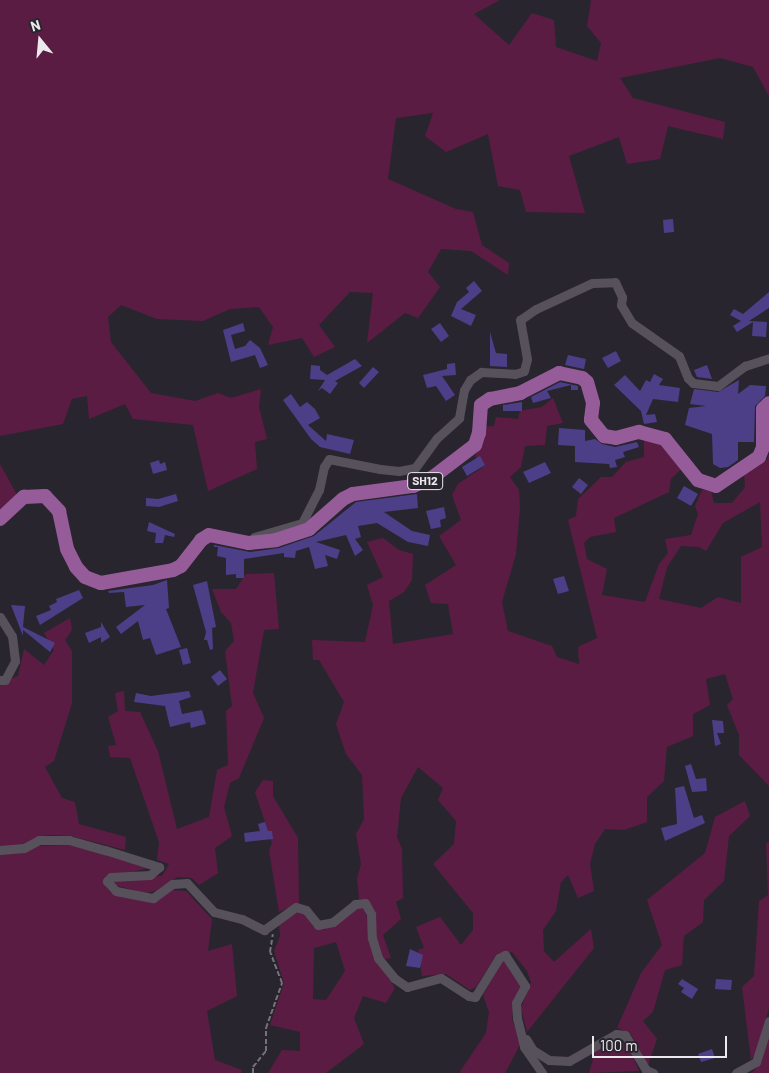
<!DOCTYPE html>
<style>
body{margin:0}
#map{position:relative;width:769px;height:1073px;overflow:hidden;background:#29252e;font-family:Barlow,sans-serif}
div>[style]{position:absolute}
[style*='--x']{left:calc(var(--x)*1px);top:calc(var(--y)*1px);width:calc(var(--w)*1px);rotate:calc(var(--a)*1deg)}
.green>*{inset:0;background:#5b1c44}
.building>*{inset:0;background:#4d3e88}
.path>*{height:2px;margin-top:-1px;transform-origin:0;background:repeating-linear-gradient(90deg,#76727a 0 5px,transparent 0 7.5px)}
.street>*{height:9px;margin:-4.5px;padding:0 4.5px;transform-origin:4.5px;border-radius:4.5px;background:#56515b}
.primary>*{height:14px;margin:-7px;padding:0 7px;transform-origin:7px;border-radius:7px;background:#965c99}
span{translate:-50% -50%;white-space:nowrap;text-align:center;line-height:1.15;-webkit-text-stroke:4.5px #29252e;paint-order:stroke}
.shield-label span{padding:1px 4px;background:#29252e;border:1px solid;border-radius:4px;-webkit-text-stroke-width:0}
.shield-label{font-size:12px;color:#ebe8ee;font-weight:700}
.north{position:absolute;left:15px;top:15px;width:50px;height:50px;-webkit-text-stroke:4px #29252e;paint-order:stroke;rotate:343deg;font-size:14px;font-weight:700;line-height:20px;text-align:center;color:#ebe8ee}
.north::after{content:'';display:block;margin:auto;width:18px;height:22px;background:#ebe8ee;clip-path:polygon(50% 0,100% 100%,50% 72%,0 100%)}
.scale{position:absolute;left:592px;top:1036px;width:135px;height:22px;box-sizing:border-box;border:2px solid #ebe8ee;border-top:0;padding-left:6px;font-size:15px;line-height:18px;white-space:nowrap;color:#ebe8ee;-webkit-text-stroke:4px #29252e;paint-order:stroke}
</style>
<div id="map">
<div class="green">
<div style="clip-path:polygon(0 0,500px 0,474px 14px,509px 45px,532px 13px,554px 20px,556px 47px,597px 61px,601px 43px,587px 26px,591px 0,769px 0,769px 96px,753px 67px,720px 58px,620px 78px,633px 98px,725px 122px,723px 139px,668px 126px,660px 159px,627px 164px,619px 137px,569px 156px,585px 213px,526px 212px,520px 190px,498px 186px,488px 134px,446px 152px,425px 136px,433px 113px,396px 118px,388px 179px,456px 209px,473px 212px,482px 245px,509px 263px,508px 275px,471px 251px,441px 249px,428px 272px,440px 287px,418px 318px,405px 313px,367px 343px,373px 293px,350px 292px,319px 325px,335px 347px,314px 357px,302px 338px,268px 345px,273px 327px,259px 307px,230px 309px,203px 321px,157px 319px,121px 305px,108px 317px,111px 342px,151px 393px,195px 401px,218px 393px,231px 398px,261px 389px,259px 407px,267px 439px,255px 442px,257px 469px,208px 491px,193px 425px,133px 419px,125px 404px,89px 419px,87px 396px,72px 399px,63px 424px,0 436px)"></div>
<div style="clip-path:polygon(evenodd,553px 398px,563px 423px,547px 426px,545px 445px,525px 446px,521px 467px,510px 477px,519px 490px,520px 507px,516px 554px,502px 602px,508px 631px,552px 646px,557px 657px,579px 664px,578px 647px,597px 638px,568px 520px,576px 516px,578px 499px,601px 477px,612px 477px,626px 462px,644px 457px,644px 438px,666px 446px,682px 468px,671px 479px,669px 492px,614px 518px,616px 532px,590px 537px,584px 543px,587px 559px,607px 569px,602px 595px,645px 602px,659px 564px,668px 553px,665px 539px,691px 535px,698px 514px,695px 506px,702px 490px,711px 491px,714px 503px,732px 503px,745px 487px,744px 473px,761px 459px,767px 460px,769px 454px,769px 786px,739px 755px,739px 735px,727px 705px,733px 699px,725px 674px,706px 679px,710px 705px,693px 714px,693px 736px,667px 747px,664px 781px,647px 797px,647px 822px,624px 830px,605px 829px,595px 844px,590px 864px,594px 891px,578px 898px,568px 875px,561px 882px,556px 911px,543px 930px,544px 951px,554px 962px,591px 929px,594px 948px,527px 1032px,521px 1008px,531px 982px,527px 971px,512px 952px,497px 954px,476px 987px,470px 990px,446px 974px,422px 976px,418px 950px,424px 948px,416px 927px,440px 917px,461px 945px,473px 930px,473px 913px,433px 864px,454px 844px,456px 821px,438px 800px,443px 788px,418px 767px,401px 798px,397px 837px,402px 849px,403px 898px,396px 902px,401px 919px,383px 935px,391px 958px,384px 959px,378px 948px,367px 900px,359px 899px,357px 878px,361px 864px,356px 834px,364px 819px,362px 775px,346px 754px,336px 724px,344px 702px,319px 660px,313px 660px,312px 640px,365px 642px,373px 605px,367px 585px,383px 577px,367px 542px,383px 538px,399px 550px,413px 554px,412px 580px,404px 592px,389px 601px,393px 644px,453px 634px,448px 604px,431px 603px,425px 585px,456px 565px,439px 536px,461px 520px,452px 495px,458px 484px,483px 467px,475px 456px,483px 443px,483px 427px,494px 426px,496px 417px,518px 419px,520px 411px,542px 407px,553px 398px,760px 502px,762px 547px,741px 557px,741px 603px,718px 597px,701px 608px,659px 599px,667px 567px,681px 546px,699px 547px,706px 551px,723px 523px,760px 502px)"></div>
<div style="clip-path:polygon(0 464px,17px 495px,0 514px)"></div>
<div style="clip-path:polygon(274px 573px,279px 629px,264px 630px,253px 693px,264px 718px,239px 778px,230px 783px,224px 807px,232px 836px,215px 848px,218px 873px,199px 885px,192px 878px,178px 877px,155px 891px,145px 893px,118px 886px,114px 882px,117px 879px,162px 876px,169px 864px,157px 860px,159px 842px,130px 758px,110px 757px,108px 746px,116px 745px,108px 717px,118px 711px,115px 693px,124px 691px,125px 711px,140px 712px,158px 751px,177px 829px,209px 817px,217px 770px,228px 765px,226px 711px,232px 706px,225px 651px,234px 641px,231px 623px,221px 612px,212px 589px,236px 589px,246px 574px)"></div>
<div style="clip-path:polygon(70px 618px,72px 630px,65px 640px,72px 651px,72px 703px,54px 761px,45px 767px,62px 798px,75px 802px,79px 824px,126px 837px,125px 850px,71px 836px,53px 835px,39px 836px,20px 846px,0 846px,0 683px,18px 676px,24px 649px,44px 665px,54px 650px,44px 633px)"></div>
<div style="clip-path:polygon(263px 780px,273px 781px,273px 796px,298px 838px,299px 903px,279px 912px,269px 850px,272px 843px,255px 792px)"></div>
<div style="clip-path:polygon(745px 801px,750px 816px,729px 836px,724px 881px,704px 900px,703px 922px,684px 936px,682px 965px,665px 970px,653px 1012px,643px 1021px,657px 1039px,648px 1065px,630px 1033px,617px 1028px,641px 973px,662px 945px,647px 900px,705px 853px,715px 817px)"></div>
<div style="clip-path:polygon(769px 841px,769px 1008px,758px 1049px,751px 1060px,742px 987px,754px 976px,759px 901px,768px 895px,766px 844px)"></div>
<div style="clip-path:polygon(73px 845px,148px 868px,106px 879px,107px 888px,111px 893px,149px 901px,171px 890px,186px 891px,212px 919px,208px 951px,232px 944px,237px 996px,207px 1011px,215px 1060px,242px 1070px,241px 1073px,0 1073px,0 853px,21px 853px,36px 846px)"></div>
<div style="clip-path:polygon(evenodd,357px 906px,364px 906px,376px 959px,395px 988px,386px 1003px,363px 996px,354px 1018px,364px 1044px,326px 1073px,268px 1073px,282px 1050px,300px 1051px,300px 1032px,270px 1025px,284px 983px,274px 951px,280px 936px,279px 925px,297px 910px,307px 916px,314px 927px,324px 930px,357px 906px,336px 942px,345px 971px,326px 1000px,313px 999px,314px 948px,336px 942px)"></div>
<div style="clip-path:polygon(503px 960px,523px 988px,514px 1000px,512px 1019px,521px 1043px,505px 1073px,459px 1073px,486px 1033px,489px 1012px,483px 995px)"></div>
<div style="clip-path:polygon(769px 1032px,769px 1073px,752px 1073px,759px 1065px)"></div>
<div style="clip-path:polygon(618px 1038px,629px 1047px,639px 1071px,589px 1073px,595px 1052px)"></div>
</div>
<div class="building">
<div style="clip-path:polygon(673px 219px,674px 232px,664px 233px,663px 220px)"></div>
<div style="clip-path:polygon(474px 281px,482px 291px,461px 309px,476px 315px,471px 326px,451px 316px,457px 302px,469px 292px,466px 288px)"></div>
<div style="clip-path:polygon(769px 292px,769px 308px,749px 321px,767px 322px,766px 337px,752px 336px,753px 322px,737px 332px,733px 326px,741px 321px,730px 315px,734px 309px,743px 314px)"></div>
<div style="clip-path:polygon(243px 323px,245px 331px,231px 335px,235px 349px,245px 346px,250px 340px,260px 348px,268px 365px,260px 368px,255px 355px,231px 362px,223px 330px)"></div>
<div style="clip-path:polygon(440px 323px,449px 336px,441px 342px,431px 329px)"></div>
<div style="clip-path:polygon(490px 332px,496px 353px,507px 354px,507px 367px,490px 366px)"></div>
<div style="clip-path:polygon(616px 351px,621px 361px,608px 368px,602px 358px)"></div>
<div style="clip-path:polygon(568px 355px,586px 359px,584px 369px,565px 365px)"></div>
<div style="clip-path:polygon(355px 359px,362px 366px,335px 381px,338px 383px,330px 394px,322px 388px,318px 391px,325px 380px,310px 379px,311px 365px,320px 366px,320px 370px,327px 375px)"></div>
<div style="clip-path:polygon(455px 363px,456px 375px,442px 376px,455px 395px,446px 401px,436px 386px,427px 388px,423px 375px,447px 369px,447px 364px)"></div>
<div style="clip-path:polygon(707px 365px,712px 379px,697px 377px,694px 370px)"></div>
<div style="clip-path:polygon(373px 367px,379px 372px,364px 388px,359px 383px)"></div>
<div style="clip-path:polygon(654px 374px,663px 379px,659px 385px,680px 388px,678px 402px,653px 399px,646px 415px,655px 414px,657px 422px,644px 424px,641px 411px,614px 385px,625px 375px,640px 391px,646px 380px,650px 382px)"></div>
<div style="clip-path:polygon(739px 380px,738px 394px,750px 385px,766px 386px,765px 396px,755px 406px,754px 442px,738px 442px,738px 460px,728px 467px,720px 468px,713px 464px,712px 434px,685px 425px,689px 408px,706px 406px,690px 404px,694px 389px,718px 392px)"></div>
<div style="clip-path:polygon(560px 382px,578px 386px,578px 390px,571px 390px,571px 385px,547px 391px,551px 398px,533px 403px,531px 397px)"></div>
<div style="clip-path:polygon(291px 394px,300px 407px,307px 402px,315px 409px,320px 418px,308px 425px,326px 441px,327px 434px,354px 440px,350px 454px,320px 447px,311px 439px,283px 400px)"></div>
<div style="clip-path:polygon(522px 402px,522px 411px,503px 411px,503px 405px)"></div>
<div style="clip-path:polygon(559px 428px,585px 430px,585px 441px,595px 439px,602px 444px,615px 447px,637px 442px,639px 447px,623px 452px,625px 457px,615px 460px,617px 467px,610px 468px,609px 464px,575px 462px,575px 446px,558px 445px)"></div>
<div style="clip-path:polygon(480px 456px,485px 465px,467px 476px,462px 467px)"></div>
<div style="clip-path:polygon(159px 460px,160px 464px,165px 462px,167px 470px,153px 474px,150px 463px)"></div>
<div style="clip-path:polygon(545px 462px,551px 473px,529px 483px,523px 472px)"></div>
<div style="clip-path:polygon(579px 478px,588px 485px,581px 494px,572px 487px)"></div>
<div style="clip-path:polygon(684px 486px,698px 494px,691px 506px,677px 498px)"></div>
<div style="clip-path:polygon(176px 494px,178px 501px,159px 507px,146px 506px,146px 498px,158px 499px)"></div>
<div style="clip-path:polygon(417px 494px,418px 508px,384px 512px,412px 531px,430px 535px,428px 546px,408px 542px,377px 523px,358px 526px,361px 537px,355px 539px,363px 550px,355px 556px,346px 535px,316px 542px,340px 550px,337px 559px,325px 555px,328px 566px,315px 569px,309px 547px,296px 551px,295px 558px,284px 557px,284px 553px,244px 559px,244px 578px,236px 578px,236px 574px,226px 575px,226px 558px,217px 556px,218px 547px,214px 547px,214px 545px,250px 552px,279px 548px,314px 536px,356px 502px)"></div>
<div style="clip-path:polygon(444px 507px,446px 518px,440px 520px,441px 527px,431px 529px,426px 511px)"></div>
<div style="clip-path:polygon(149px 522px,175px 534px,174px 537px,165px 535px,163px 543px,155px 543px,156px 533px,147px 531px)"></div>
<div style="clip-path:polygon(564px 576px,569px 591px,558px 594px,553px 579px)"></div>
<div style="clip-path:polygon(167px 580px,169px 608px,166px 609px,181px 647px,156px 655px,150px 638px,143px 640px,138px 621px,121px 634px,116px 627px,145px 605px,126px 607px,124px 592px,109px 593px,108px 591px,153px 585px)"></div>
<div style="clip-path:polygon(207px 581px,216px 627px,212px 628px,213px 649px,210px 650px,207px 640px,204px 640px,206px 632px,193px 585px)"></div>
<div style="clip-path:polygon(79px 590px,83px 598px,40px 625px,36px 616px,51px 610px,49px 606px,57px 602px,56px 599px)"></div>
<div style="clip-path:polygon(11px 605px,25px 606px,23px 627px,55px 643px,50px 652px,23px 630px,23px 636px)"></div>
<div style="clip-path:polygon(101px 622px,110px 637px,101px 643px,101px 637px,89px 643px,85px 633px,101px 627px)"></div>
<div style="clip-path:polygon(187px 648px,191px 663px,183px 665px,179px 650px)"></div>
<div style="clip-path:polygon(220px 670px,227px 679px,218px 686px,211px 677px)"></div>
<div style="clip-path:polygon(189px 691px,191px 697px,179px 701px,182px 714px,202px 710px,206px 724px,191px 728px,190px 722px,170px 727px,165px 706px,134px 702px,136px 693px,151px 696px)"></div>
<div style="clip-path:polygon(712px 720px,723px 721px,724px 733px,717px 733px,721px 744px,715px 746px)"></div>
<div style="clip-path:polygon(691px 764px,696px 779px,706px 778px,707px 791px,692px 792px,685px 766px)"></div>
<div style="clip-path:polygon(684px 786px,694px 818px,702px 815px,705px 823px,665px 841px,661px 828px,677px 824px,675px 788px)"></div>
<div style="clip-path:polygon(265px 822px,268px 831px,272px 831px,273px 839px,245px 842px,244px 833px,260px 831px,258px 824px)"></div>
<div style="clip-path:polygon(410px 949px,423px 955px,420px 968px,406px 966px)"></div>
<div style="clip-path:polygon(682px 979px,698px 989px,692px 999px,681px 992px,684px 988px,678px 984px)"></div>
<div style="clip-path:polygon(716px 979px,732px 980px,731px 990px,715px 989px)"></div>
<div style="clip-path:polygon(712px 1049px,715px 1058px,701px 1062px,698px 1054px)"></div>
</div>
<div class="path">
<div style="--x:253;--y:1073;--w:6;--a:-90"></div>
<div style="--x:253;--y:1067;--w:21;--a:-51"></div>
<div style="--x:266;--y:1051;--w:23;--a:-90"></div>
<div style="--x:266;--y:1028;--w:48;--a:-70.4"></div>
<div style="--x:282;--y:983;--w:33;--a:-111"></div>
<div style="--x:270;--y:952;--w:18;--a:-81"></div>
</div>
<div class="street">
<div style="--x:254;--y:537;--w:50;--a:-16.3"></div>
<div style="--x:302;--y:523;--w:37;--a:-63"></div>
<div style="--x:319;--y:490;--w:24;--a:-78"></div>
<div style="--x:324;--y:467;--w:9;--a:-58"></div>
<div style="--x:329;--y:459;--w:52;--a:11.1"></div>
<div style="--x:380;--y:469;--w:19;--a:6"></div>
<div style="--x:399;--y:471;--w:16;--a:-11"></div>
<div style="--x:415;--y:468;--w:37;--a:-54"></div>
<div style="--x:437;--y:438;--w:30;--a:-42"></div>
<div style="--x:459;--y:418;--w:28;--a:-80"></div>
<div style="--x:464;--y:390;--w:12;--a:-59"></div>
<div style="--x:470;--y:380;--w:14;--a:-36"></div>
<div style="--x:481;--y:372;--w:34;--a:3"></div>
<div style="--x:515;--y:374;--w:9;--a:-18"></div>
<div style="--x:524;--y:371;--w:12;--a:-76"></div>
<div style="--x:527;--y:359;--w:40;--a:-100"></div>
<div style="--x:520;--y:320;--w:19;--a:-35"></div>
<div style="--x:536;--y:309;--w:62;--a:-24.9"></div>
<div style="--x:592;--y:283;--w:23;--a:-2"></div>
<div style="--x:615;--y:282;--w:17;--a:65"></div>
<div style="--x:622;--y:297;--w:8;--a:97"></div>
<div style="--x:621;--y:305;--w:21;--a:59"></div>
<div style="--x:632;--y:323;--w:57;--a:35.1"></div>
<div style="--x:679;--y:356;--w:24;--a:68"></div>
<div style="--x:688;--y:378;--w:7;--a:45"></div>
<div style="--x:693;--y:383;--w:25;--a:7"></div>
<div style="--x:718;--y:386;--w:34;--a:-37"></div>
<div style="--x:745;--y:366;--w:25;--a:-18"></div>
<div style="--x:0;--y:617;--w:22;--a:58"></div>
<div style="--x:12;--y:636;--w:25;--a:83"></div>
<div style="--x:15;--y:661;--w:21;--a:118"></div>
<div style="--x:5;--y:680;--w:5;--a:180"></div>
<div style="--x:0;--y:850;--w:24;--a:-5"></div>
<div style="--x:24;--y:848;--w:17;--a:-28"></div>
<div style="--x:39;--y:840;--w:30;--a:0"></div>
<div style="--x:69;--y:840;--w:37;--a:16"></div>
<div style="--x:105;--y:850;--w:57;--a:17.5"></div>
<div style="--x:159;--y:867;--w:12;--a:138"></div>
<div style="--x:150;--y:875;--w:39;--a:177"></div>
<div style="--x:111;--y:877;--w:6;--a:135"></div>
<div style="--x:107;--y:881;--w:13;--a:48"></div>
<div style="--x:116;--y:891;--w:38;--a:11"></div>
<div style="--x:153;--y:898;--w:24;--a:-36"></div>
<div style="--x:172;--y:884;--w:15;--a:-4"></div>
<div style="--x:187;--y:883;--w:40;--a:47"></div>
<div style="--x:214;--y:912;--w:29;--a:14"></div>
<div style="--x:242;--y:919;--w:25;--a:27"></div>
<div style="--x:264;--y:930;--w:39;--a:-36"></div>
<div style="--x:296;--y:907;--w:10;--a:17"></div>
<div style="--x:306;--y:910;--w:19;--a:51"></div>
<div style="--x:318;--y:925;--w:15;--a:-11"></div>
<div style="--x:333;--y:922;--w:28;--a:-39"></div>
<div style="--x:355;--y:904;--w:10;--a:-6"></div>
<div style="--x:365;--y:903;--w:13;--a:61"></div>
<div style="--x:371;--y:914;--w:24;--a:88"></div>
<div style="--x:372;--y:938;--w:21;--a:73"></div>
<div style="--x:378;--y:958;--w:26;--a:51"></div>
<div style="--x:394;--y:978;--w:16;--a:35"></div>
<div style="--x:407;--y:987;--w:35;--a:-15"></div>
<div style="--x:441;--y:978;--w:33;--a:33"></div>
<div style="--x:469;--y:996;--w:6;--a:9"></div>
<div style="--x:475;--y:997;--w:46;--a:-58.4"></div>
<div style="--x:499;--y:958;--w:7;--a:-27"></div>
<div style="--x:505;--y:955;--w:37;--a:57"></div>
<div style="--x:525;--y:986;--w:19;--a:118"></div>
<div style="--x:516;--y:1003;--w:15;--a:86"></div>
<div style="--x:517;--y:1018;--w:30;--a:76"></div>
<div style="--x:524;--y:1047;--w:32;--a:55"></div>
<div style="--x:526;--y:1039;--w:13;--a:58"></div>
<div style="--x:533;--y:1050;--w:19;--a:32"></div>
<div style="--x:549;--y:1060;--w:20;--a:3"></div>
<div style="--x:569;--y:1061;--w:54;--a:-29.9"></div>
<div style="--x:616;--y:1034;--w:9;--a:6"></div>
<div style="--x:625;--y:1035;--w:41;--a:59"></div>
<div style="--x:646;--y:1070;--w:8;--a:23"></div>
<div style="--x:736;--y:1073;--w:23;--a:-29"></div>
<div style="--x:756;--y:1062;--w:43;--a:-72.4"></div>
</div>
<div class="primary">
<div style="--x:0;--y:519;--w:33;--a:-43"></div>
<div style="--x:24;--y:497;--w:21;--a:-3"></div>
<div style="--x:45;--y:496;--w:21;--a:47"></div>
<div style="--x:59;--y:511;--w:39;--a:78"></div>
<div style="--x:67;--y:549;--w:20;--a:63"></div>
<div style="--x:76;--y:567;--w:13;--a:48"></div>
<div style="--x:85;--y:577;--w:17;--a:21"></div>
<div style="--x:101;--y:583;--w:73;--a:-10.2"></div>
<div style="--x:173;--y:570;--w:9;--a:-27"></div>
<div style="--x:181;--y:566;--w:33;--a:-52"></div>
<div style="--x:201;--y:540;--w:9;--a:-32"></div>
<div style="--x:209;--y:535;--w:41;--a:11.3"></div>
<div style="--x:249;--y:543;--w:27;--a:-6"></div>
<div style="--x:276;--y:540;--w:35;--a:-18"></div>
<div style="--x:309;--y:529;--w:45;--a:-41.4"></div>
<div style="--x:343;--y:499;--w:11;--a:-27"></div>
<div style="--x:353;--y:494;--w:61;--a:-7.6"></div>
<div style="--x:413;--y:486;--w:22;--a:-24"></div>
<div style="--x:433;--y:477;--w:53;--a:-37.3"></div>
<div style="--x:475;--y:445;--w:13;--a:-72"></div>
<div style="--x:479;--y:433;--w:28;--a:-86"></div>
<div style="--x:481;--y:405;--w:11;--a:-34"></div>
<div style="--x:490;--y:399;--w:31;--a:-11"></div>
<div style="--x:520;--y:393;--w:44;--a:-27.1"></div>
<div style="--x:559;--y:373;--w:24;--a:12"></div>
<div style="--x:582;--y:378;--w:6;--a:39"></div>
<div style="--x:587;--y:382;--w:22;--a:74"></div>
<div style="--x:593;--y:403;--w:17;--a:97"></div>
<div style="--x:591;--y:420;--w:21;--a:51"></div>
<div style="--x:604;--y:436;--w:12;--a:9"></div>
<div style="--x:616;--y:438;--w:24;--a:-15"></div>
<div style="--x:639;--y:432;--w:27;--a:15"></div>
<div style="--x:665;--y:439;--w:53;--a:51.2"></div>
<div style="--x:698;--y:480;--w:19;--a:18"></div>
<div style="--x:716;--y:486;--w:52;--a:-34"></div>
<div style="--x:759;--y:457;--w:11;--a:-68"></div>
<div style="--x:763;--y:447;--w:38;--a:-90"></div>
<div style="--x:763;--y:409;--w:8;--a:-45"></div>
</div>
<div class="shield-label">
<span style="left:425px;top:481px">SH12</span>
</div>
<div class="north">N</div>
<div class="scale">100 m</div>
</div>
